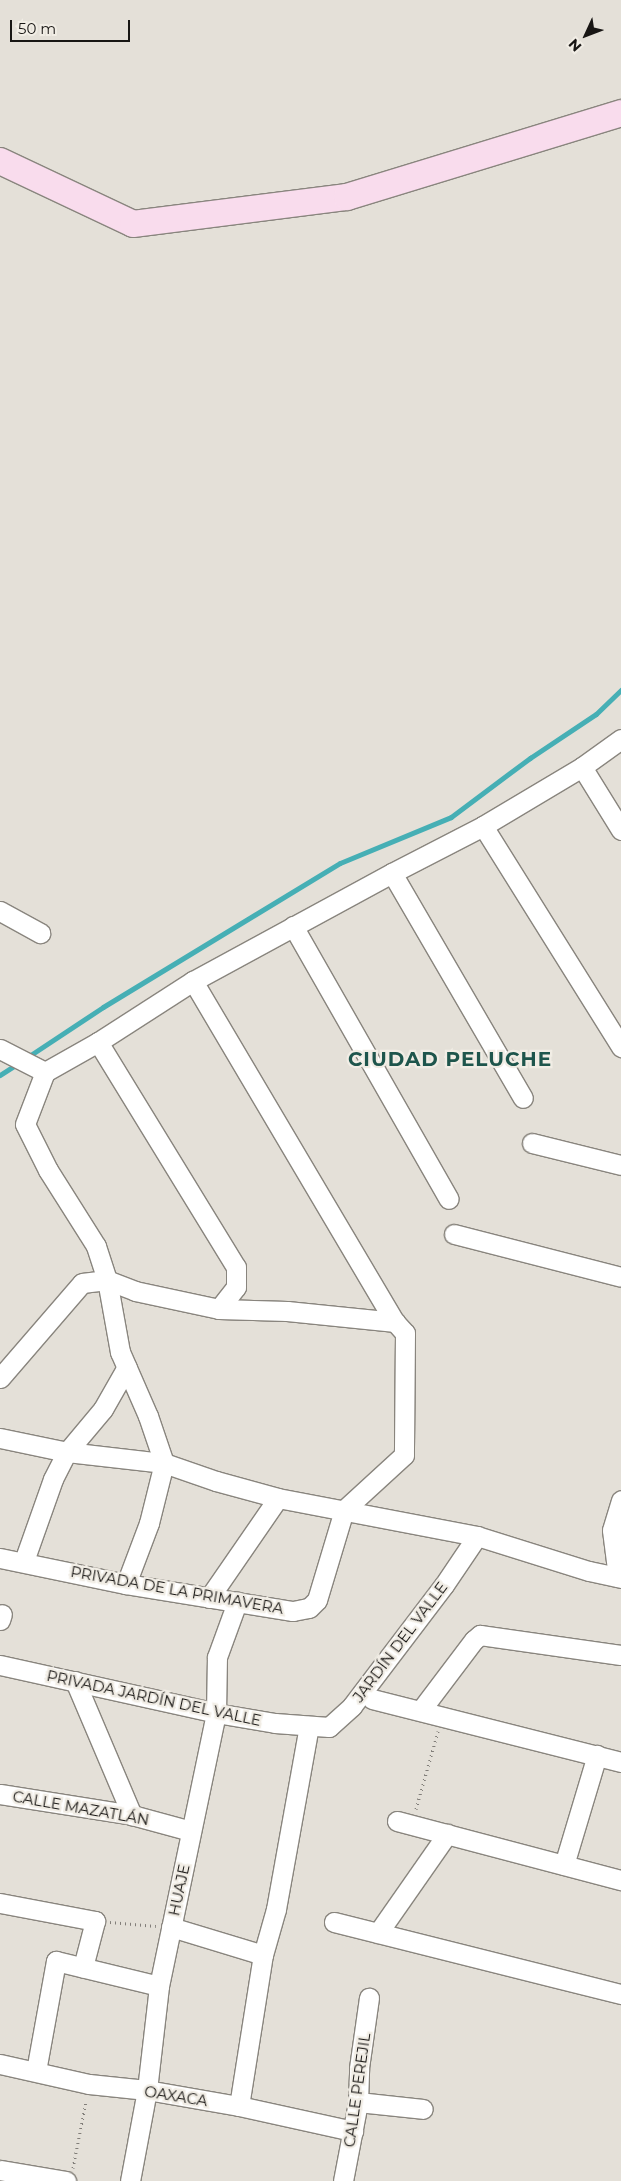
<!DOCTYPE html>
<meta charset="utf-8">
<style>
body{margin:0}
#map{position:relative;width:621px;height:2181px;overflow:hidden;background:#e4e0d8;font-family:Montserrat,sans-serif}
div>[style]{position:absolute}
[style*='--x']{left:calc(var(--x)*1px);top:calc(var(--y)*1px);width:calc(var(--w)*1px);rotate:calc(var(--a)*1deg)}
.stream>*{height:5px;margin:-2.5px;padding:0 2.5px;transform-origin:2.5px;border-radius:2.5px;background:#46afb5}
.path>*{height:3px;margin-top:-1.5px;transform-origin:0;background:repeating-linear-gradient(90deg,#817e79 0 1px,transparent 0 5px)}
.roads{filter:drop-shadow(1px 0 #89857e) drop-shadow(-1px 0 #89857e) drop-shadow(0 1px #89857e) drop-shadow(0 -1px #89857e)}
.street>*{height:19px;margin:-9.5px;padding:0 9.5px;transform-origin:9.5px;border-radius:9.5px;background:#fff}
.secondary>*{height:26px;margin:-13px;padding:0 13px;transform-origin:13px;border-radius:13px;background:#f9dced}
span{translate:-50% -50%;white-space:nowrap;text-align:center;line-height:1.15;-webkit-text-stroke:4.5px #f1ede5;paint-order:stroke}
.street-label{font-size:15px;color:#181614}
.district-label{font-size:20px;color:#1e554c;font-weight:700;letter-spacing:1px}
.north{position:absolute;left:561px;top:10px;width:50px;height:50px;-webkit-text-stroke:4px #f1ede5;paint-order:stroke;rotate:227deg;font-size:14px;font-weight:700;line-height:20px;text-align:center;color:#181614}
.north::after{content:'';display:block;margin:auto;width:18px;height:22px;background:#181614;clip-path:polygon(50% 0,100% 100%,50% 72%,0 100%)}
.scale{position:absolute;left:10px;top:20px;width:120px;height:22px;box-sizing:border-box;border:2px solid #181614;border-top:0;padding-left:6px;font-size:15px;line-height:18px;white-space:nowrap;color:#181614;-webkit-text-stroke:4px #f1ede5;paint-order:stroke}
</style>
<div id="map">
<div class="stream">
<div style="--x:26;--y:1058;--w:92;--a:-33.5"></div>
<div style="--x:103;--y:1007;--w:277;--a:-31.3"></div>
<div style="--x:340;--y:863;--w:120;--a:-22.5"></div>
<div style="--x:451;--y:817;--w:99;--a:-36.8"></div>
<div style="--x:530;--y:758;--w:79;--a:-33.7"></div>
<div style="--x:596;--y:714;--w:35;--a:-44"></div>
<div style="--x:0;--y:1075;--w:20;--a:-33"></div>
</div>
<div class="path">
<div style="--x:416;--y:1809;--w:81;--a:-74.2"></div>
<div style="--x:110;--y:1922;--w:46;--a:5"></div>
<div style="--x:73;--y:2168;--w:68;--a:-79"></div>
</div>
<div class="roads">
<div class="street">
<div style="--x:582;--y:767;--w:74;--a:58.2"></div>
<div style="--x:483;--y:826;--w:261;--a:58"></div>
<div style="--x:392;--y:873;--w:260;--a:59.8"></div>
<div style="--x:0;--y:911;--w:46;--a:28.8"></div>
<div style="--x:293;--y:926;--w:314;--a:60.3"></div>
<div style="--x:193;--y:981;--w:396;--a:59.4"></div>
<div style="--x:395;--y:1322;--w:15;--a:48"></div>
<div style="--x:405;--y:1333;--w:122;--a:90.5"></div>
<div style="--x:404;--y:1455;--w:81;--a:137.5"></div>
<div style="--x:98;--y:1042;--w:264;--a:58.5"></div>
<div style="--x:236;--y:1267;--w:20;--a:90"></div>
<div style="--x:236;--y:1287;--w:28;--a:128"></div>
<div style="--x:0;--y:1049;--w:51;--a:27.1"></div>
<div style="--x:532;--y:1143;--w:92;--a:13.9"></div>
<div style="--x:454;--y:1234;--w:172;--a:14.4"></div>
<div style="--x:0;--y:1378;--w:125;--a:-49.2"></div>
<div style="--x:82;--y:1283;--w:25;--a:-7"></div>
<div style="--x:107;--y:1280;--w:30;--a:21"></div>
<div style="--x:135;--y:1291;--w:86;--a:12.1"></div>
<div style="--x:219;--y:1309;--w:68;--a:1.7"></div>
<div style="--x:287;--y:1311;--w:109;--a:5.8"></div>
<div style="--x:0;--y:1438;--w:68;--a:11.8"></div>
<div style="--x:67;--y:1452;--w:98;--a:6.5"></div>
<div style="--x:164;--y:1463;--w:55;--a:19.1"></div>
<div style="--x:216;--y:1481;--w:64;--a:15.3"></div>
<div style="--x:278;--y:1498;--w:203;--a:10.8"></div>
<div style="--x:477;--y:1536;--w:117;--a:17.4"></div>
<div style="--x:589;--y:1571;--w:33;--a:12"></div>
<div style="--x:0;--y:1558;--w:129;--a:11.7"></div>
<div style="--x:126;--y:1584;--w:169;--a:9.2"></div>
<div style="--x:293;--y:1611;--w:16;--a:-11"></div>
<div style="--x:309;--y:1608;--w:11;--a:-45"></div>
<div style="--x:317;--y:1600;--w:94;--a:-73.3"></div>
<div style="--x:24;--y:1561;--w:87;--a:-70.5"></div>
<div style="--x:53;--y:1479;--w:30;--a:-63"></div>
<div style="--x:67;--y:1452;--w:56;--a:-50.1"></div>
<div style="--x:103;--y:1409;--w:48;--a:-60.3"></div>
<div style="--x:618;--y:1577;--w:47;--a:-97.3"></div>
<div style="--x:612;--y:1530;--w:31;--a:-73"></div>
<div style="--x:126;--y:1584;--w:65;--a:-69.3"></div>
<div style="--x:149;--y:1523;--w:62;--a:-76"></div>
<div style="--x:164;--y:1463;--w:50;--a:-108.8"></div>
<div style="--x:148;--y:1416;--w:70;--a:-113.6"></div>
<div style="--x:120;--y:1352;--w:73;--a:-100.2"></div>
<div style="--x:107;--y:1280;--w:36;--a:-108"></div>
<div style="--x:96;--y:1246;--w:90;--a:-122.3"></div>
<div style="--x:48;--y:1170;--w:51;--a:-116.6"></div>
<div style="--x:25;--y:1124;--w:56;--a:-69"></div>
<div style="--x:45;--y:1072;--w:61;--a:-29.5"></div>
<div style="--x:98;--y:1042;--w:113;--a:-32.7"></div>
<div style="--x:193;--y:981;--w:226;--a:-28.5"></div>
<div style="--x:392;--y:873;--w:102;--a:-27.3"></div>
<div style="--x:483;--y:826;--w:115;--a:-30.8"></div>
<div style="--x:582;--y:767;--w:48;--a:-35.7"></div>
<div style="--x:209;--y:1598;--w:121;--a:-55.4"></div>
<div style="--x:0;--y:1620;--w:6;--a:-72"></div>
<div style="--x:0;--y:1665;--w:221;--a:12.5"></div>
<div style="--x:216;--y:1713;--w:60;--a:9.6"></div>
<div style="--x:275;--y:1723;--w:54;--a:4.2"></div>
<div style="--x:329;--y:1727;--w:31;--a:-42"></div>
<div style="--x:352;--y:1706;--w:152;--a:-52.8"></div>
<div style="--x:444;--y:1585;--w:59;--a:-56"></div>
<div style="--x:75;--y:1681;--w:146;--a:67"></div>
<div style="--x:372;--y:1699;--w:257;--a:14.2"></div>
<div style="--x:421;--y:1710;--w:88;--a:-52.9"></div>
<div style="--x:474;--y:1640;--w:8;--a:-40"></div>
<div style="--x:480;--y:1635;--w:142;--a:8.1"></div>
<div style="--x:0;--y:1794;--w:134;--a:9"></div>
<div style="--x:132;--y:1815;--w:61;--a:15.2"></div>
<div style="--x:397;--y:1821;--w:232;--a:14.8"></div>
<div style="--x:564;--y:1865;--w:115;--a:-73.3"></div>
<div style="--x:0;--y:1903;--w:97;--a:10.7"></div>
<div style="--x:95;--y:1921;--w:48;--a:104.6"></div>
<div style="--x:334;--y:1922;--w:296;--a:14.1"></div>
<div style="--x:171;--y:1927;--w:96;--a:16.9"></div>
<div style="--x:378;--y:1933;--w:121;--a:-55.1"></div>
<div style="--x:0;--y:2064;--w:91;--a:12.7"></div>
<div style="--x:89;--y:2084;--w:58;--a:5.9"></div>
<div style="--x:147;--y:2090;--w:93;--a:9.9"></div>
<div style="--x:239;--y:2106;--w:117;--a:12.4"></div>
<div style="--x:36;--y:2071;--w:112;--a:-79.7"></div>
<div style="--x:56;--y:1961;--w:106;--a:13.6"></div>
<div style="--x:358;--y:2102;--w:65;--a:6.1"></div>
<div style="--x:239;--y:2106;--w:153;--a:-81"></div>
<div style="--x:263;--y:1955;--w:48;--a:-74.2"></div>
<div style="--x:276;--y:1909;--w:186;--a:-79.8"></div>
<div style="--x:0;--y:2170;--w:67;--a:9.5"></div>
<div style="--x:130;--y:2181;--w:93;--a:-79.4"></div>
<div style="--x:147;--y:2090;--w:105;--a:-83.4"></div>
<div style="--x:159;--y:1986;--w:279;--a:-78.2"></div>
<div style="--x:216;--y:1713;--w:56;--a:-89"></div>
<div style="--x:217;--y:1657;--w:59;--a:-70"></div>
<div style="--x:343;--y:2181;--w:80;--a:-79.2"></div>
<div style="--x:358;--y:2102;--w:34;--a:-88"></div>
<div style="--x:359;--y:2068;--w:71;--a:-81.9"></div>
</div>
<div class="secondary">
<div style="--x:0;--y:161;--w:147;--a:25.3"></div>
<div style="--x:133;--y:224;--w:216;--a:-7.2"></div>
<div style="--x:347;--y:197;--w:287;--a:-17"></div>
</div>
</div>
<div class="street-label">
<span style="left:177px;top:1590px;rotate:10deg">PRIVADA DE LA PRIMAVERA</span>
<span style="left:400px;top:1642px;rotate:-53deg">JARDÍN DEL VALLE</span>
<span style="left:154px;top:1698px;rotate:12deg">PRIVADA JARDÍN DEL VALLE</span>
<span style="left:81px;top:1808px;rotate:10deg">CALLE MAZATLÁN</span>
<span style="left:179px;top:1890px;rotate:-78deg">HUAJE</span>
<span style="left:357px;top:2090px;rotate:-82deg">CALLE PEREJIL</span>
<span style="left:176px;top:2096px;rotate:9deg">OAXACA</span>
</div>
<div class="district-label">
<span style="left:450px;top:1059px">CIUDAD PELUCHE</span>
</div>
<div class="north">N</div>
<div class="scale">50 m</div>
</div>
